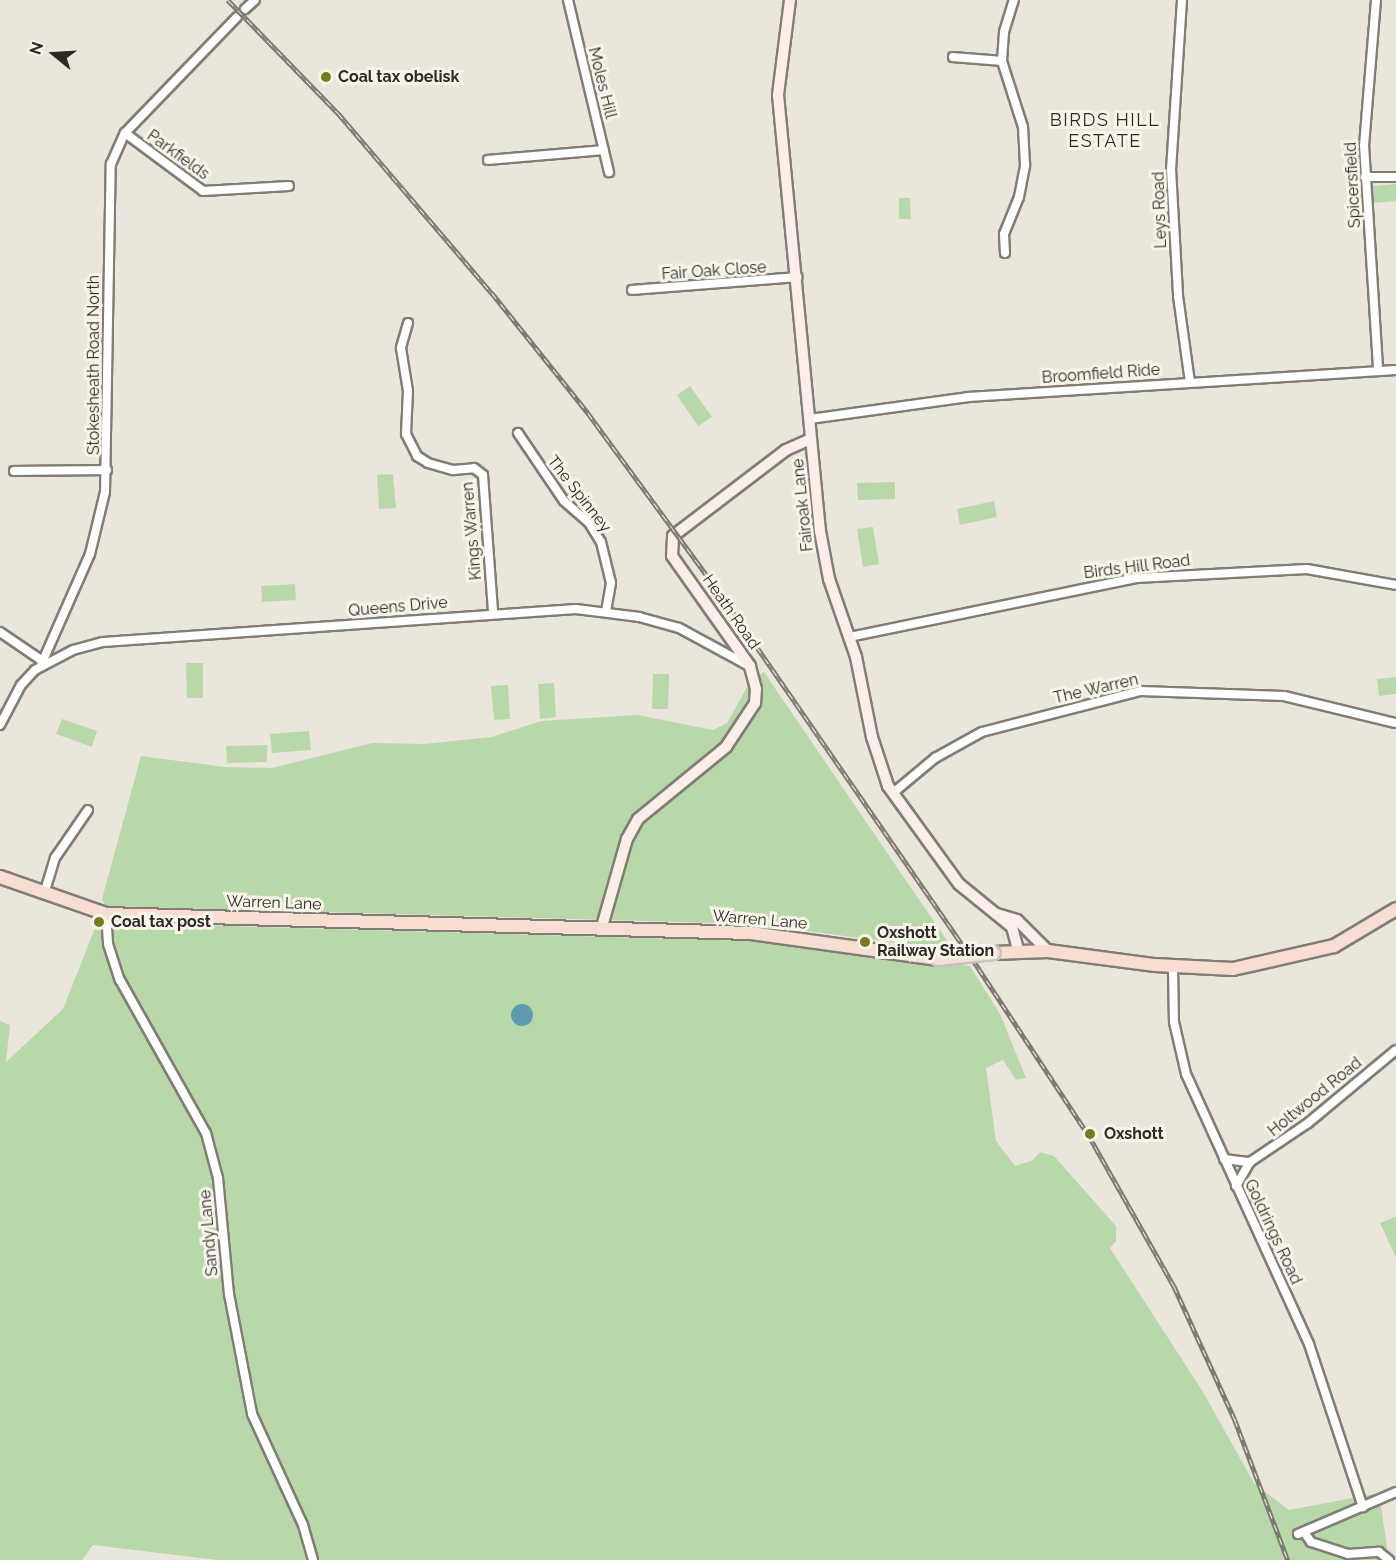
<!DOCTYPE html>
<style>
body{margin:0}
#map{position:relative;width:1396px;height:1560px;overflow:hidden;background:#ebe6dc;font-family:Raleway,sans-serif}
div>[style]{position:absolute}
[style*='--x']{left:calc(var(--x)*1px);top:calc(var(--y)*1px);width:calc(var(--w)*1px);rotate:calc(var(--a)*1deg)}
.green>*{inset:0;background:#b9d8aa}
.water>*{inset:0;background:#5e9bb0}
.round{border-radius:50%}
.roads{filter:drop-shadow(2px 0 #817d74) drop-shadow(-2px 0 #817d74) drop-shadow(0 2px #817d74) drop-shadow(0 -2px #817d74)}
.minor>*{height:8px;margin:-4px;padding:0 4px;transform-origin:4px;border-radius:4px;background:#fff}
.secondary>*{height:10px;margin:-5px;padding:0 5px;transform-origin:5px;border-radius:5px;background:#fbeee9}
.primary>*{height:12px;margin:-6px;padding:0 6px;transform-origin:6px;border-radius:6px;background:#f8ddd3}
.rail>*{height:4.5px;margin-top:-2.25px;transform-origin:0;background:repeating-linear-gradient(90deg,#f8f4e9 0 7px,#7d7b74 0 14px);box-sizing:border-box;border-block:2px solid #7d7b74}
.bridges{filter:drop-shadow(2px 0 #c4c3c2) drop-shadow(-2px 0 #c4c3c2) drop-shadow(0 2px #c4c3c2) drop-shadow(0 -2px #c4c3c2)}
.primary-bridge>*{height:12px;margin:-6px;padding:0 6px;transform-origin:6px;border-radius:6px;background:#f8ddd3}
.dots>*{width:16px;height:16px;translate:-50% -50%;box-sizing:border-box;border:3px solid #f8f4e9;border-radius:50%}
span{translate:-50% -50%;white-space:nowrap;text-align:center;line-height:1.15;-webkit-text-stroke:6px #f8f4e9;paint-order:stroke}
.poi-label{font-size:16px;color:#2b2a26;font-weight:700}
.left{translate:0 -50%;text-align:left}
.street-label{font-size:16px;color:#2b2a26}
.neighbourhood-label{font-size:18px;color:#2b2a26;letter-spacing:1.5px}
.north{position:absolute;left:24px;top:24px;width:60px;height:60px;-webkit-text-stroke:4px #f8f4e9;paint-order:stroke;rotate:288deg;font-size:16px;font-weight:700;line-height:24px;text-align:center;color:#2b2a26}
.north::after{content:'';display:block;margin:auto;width:21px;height:27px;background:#2b2a26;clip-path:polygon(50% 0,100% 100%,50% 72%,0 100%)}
</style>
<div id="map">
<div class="green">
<div style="clip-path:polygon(1396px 184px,1396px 201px,1374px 203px,1372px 186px)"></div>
<div style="clip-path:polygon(899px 198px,910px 198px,911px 219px,899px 219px)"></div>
<div style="clip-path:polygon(690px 386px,712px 417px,698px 426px,677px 395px)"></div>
<div style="clip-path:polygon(393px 474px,396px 508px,379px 509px,377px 475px)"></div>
<div style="clip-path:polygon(895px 482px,895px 499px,858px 500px,857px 483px)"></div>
<div style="clip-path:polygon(994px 501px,997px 517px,960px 525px,957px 509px)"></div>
<div style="clip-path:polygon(873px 527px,879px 564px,863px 567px,857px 529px)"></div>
<div style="clip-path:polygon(295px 584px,296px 600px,262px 602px,261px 586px)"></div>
<div style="clip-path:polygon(186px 663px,203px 663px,203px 698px,187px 698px)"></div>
<div style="clip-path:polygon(764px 672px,950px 945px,919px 946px,754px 924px,106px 906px,102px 899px,141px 756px,225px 767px,272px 768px,372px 743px,424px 744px,492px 737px,541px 721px,638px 715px,713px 730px,727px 723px,751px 680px)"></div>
<div style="clip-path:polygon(653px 674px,669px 674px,668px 709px,652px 709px)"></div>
<div style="clip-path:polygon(1396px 677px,1396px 694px,1379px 696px,1377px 679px)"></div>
<div style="clip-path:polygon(554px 683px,556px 717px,540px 719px,538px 684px)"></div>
<div style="clip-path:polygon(508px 685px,510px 719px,494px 720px,491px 686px)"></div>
<div style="clip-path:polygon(62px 719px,97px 731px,92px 747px,56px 734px)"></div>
<div style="clip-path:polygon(309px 731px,311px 750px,272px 753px,270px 734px)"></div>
<div style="clip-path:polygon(267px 745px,267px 762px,227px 763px,226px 746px)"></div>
<div style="clip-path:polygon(127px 923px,750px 941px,970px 966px,1000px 1014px,1026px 1078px,1016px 1080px,1003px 1060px,986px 1068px,996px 1141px,1015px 1166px,1033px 1160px,1040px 1152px,1054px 1156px,1116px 1226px,1116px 1241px,1110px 1248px,1203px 1392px,1254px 1483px,1289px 1510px,1379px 1493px,1389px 1560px,217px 1560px,93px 1545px,82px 1560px,0 1560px,0 1021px,10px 1025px,6px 1062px,63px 1009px,95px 928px)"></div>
<div style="clip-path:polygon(1395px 1217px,1396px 1218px,1396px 1258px,1380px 1223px)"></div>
</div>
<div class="water">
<div class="round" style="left:511px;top:1004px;width:22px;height:22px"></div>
</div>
<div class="roads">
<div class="minor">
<div style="--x:568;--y:0;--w:177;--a:76.6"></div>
<div style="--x:1182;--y:0;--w:169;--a:93.7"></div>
<div style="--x:1171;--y:169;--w:127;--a:86.8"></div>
<div style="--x:1178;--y:296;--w:87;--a:82.1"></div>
<div style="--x:1376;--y:0;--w:145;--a:94.7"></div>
<div style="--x:1364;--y:145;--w:225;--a:86.4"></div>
<div style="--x:245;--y:9;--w:13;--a:-42"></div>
<div style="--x:953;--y:57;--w:49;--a:4.7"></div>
<div style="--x:125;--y:133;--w:97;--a:36.6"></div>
<div style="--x:203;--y:191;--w:86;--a:-3.3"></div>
<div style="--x:488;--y:160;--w:116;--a:-4.9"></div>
<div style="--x:1365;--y:177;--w:31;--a:0"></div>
<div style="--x:1005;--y:253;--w:19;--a:-93"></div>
<div style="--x:1004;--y:234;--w:40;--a:-68"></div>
<div style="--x:1019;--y:197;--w:33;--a:-79"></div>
<div style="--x:1025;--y:165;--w:38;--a:-93"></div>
<div style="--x:1023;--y:127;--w:69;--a:-107.7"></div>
<div style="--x:1002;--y:61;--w:29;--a:-86"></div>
<div style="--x:1004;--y:32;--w:34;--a:-73"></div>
<div style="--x:632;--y:290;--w:166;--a:-4.5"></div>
<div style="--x:408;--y:323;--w:26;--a:106"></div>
<div style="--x:401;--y:348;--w:44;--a:80.8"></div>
<div style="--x:408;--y:391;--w:43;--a:92.7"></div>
<div style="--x:406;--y:434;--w:25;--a:63"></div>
<div style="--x:417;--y:456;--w:13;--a:32"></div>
<div style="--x:428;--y:463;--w:26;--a:16"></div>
<div style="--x:453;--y:470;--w:21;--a:-5"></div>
<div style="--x:474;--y:468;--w:11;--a:38"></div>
<div style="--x:483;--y:475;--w:137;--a:85.8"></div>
<div style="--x:810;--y:419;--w:160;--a:-7.9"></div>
<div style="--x:968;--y:397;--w:429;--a:-3.6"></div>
<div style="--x:518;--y:433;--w:82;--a:55.9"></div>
<div style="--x:564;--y:501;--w:33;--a:41"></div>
<div style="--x:589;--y:523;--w:22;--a:58"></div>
<div style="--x:601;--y:542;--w:42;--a:76.3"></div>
<div style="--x:611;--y:583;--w:28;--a:100"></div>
<div style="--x:14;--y:471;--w:93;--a:-0.6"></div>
<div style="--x:0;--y:632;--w:50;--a:34.3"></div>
<div style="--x:849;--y:637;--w:293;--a:-11.6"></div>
<div style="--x:1136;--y:578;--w:171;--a:-3"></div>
<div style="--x:1307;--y:569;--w:90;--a:10.2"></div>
<div style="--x:41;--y:665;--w:121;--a:-66.2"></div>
<div style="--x:90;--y:554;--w:64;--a:-76.4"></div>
<div style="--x:105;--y:492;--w:328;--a:-89"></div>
<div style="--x:111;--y:164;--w:34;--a:-66"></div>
<div style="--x:125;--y:133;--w:161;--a:-46"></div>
<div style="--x:0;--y:725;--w:45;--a:-62.3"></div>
<div style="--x:21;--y:685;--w:21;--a:-47"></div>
<div style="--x:35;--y:670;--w:43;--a:-27.8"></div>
<div style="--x:73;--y:650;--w:31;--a:-15"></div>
<div style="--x:103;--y:642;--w:474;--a:-4"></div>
<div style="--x:576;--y:609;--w:64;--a:7.2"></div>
<div style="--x:639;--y:617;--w:41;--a:15.4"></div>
<div style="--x:679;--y:628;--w:80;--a:28.5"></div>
<div style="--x:893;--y:793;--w:55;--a:-39.8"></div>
<div style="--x:935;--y:758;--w:54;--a:-29"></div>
<div style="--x:982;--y:732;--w:164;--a:-14.5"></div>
<div style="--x:1141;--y:691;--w:143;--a:2"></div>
<div style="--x:1284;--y:696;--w:115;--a:13.6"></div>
<div style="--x:44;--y:894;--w:38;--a:-73"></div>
<div style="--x:55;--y:858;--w:58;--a:-55.5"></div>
<div style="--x:106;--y:914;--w:30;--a:86"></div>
<div style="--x:108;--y:944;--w:38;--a:72"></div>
<div style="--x:120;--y:980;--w:176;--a:60.7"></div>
<div style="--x:206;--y:1133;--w:47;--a:75.1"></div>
<div style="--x:218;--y:1178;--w:117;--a:84.6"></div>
<div style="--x:229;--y:1294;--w:122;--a:79.1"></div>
<div style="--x:252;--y:1414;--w:122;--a:65.3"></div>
<div style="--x:303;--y:1525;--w:36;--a:74"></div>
<div style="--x:1173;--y:967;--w:55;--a:89"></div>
<div style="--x:1174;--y:1022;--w:53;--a:77"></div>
<div style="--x:1186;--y:1074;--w:297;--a:65.5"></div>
<div style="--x:1309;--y:1344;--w:172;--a:71.7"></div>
<div style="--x:1224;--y:1159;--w:26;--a:7"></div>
<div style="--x:1236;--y:1186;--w:28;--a:-60"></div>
<div style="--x:1250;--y:1162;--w:70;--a:-33.9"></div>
<div style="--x:1308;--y:1123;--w:114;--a:-39.7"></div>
<div style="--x:1304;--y:1532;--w:12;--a:55"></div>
<div style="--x:1311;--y:1542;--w:39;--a:18"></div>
<div style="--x:1348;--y:1554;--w:31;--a:-4"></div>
<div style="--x:1379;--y:1552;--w:13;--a:39"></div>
<div style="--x:1298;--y:1534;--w:107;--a:-23.2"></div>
</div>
<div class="secondary">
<div style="--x:790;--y:0;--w:96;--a:97.2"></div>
<div style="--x:778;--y:95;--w:438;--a:84.5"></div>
<div style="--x:820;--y:531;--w:49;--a:79.4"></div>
<div style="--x:829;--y:579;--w:83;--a:70.9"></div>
<div style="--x:856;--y:657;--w:82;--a:78.7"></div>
<div style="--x:872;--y:737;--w:52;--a:71.9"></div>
<div style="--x:888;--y:786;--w:121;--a:54.1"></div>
<div style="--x:959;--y:884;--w:68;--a:39.1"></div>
<div style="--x:1012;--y:927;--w:24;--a:75"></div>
<div style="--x:997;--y:914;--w:21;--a:17"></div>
<div style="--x:1017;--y:920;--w:44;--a:45"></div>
<div style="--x:601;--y:930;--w:95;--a:-74.1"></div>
<div style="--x:627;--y:839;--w:23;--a:-61"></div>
<div style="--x:638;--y:819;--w:114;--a:-39.3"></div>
<div style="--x:726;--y:747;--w:53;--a:-56.6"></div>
<div style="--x:755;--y:703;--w:14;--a:-86"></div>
<div style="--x:756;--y:689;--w:24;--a:-105"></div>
<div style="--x:750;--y:666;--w:135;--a:-125.3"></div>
<div style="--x:672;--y:556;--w:20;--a:-87"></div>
<div style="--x:673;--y:536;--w:142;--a:-37.3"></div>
<div style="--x:786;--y:450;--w:27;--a:-24"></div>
</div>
<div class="primary">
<div style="--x:0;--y:877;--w:112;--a:19.2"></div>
<div style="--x:106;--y:914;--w:645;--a:1.69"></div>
<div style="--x:751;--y:933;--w:189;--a:7.9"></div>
<div style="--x:994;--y:953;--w:54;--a:-2.1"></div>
<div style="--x:1048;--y:951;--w:108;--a:7.5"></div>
<div style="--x:1155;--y:965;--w:78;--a:2.9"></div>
<div style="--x:1233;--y:969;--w:104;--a:-12.8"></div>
<div style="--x:1334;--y:946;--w:72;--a:-30.8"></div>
</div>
</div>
<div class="rail">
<div style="--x:228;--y:0;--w:158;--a:45.8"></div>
<div style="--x:338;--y:113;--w:237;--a:49.5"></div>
<div style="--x:492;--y:293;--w:154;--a:51.3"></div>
<div style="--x:588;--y:413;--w:218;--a:53.8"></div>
<div style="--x:717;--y:589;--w:462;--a:55.4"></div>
<div style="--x:979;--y:969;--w:198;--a:56.6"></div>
<div style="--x:1088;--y:1134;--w:175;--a:60.5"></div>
<div style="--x:1174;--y:1286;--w:147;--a:65.5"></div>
<div style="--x:1235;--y:1420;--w:150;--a:69.3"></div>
</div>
<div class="bridges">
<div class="primary-bridge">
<div style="--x:938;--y:959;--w:56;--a:-6.1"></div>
</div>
</div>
<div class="dots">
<div style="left:326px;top:77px;background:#78781f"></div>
<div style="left:99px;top:922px;background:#78781f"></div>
<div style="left:865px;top:942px;background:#78781f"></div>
<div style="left:1090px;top:1134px;background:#78781f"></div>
</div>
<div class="poi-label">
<span class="left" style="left:338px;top:77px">Coal tax obelisk</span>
<span class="left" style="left:111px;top:922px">Coal tax post</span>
<span class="left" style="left:877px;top:942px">Oxshott<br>Railway Station</span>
<span class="left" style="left:1104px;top:1134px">Oxshott</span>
</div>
<div class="street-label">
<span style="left:602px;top:83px;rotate:76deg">Moles Hill</span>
<span style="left:178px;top:155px;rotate:36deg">Parkfields</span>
<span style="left:1353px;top:185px;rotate:-93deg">Spicersfield</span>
<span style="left:1160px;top:210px;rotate:-92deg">Leys Road</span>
<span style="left:714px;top:271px;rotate:-4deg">Fair Oak Close</span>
<span style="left:94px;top:365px;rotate:-90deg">Stokesheath Road North</span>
<span style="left:1101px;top:374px;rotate:-4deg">Broomfield Ride</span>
<span style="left:579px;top:494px;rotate:52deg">The Spinney</span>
<span style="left:803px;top:505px;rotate:-96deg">Fairoak Lane</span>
<span style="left:472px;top:531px;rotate:-95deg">Kings Warren</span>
<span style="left:1137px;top:567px;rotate:-7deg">Birds Hill Road</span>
<span style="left:398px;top:607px;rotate:-5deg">Queens Drive</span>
<span style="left:731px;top:612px;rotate:55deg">Heath Road</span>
<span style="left:1096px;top:689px;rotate:-13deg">The Warren</span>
<span style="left:274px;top:903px;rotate:2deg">Warren Lane</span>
<span style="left:760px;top:920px;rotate:5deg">Warren Lane</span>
<span style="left:1315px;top:1097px;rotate:-39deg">Holtwood Road</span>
<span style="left:1273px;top:1232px;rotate:65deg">Goldrings Road</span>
<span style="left:209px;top:1233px;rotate:-95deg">Sandy Lane</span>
</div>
<div class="neighbourhood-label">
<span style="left:1105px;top:131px">BIRDS HILL<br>ESTATE</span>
</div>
<div class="north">N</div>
</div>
